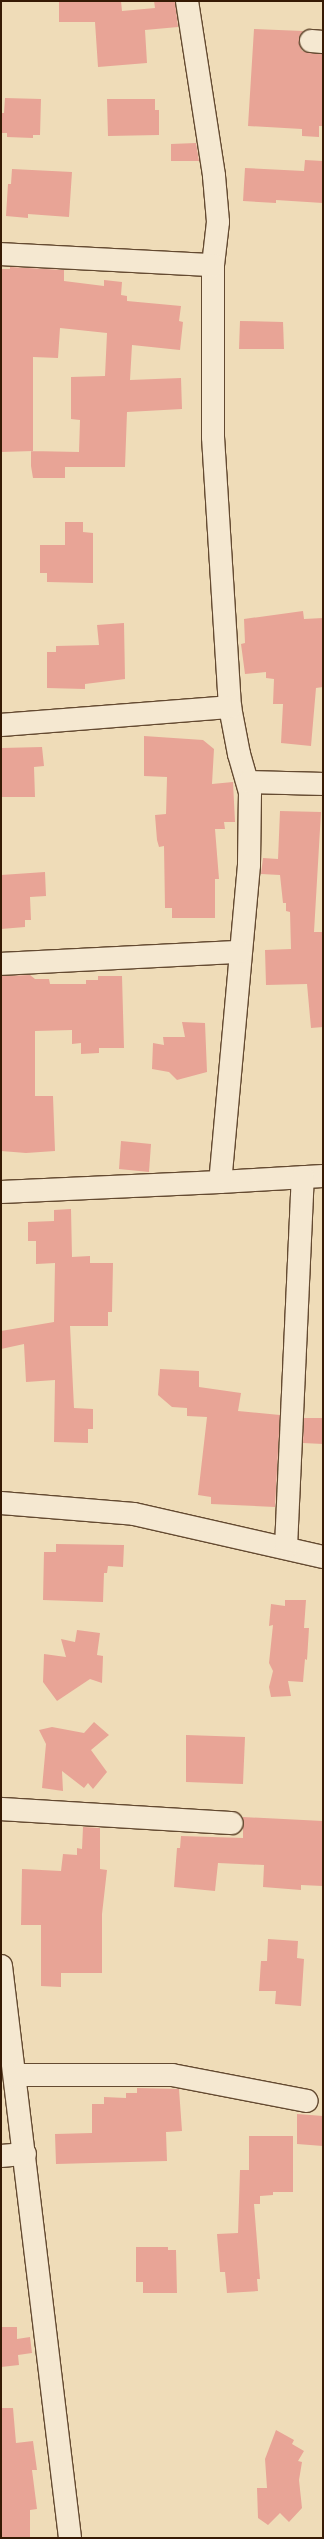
<!DOCTYPE html>
<style>
body{margin:0}
#map{position:relative;width:324px;height:2539px;overflow:hidden;background:#efdcb8;font-family:"IM FELL Great Primer",serif}
div>[style]{position:absolute}
[style*='--x']{left:calc(var(--x)*1px);top:calc(var(--y)*1px);width:calc(var(--w)*1px);rotate:calc(var(--a)*1deg)}
.building>*{inset:0;background:#e8a496}
.roads{filter:drop-shadow(1px 0 #644a31) drop-shadow(-1px 0 #644a31) drop-shadow(0 1px #644a31) drop-shadow(0 -1px #644a31)}
.minor>*{height:22px;margin:-11px;padding:0 11px;transform-origin:11px;border-radius:11px;background:#f5e8d1}
span{translate:-50% -50%;white-space:nowrap;text-align:center;line-height:1.15;-webkit-text-stroke:4px #f5e8d1;paint-order:stroke}
.frame{position:absolute;inset:0;border:2px solid #361a04;pointer-events:none}
</style>
<div id="map">
<div class="building">
<div style="clip-path:polygon(59px 1px,121px 1px,122px 11px,155px 8px,154px 1px,175px 1px,178px 27px,145px 30px,147px 63px,98px 67px,95px 22px,59px 22px)"></div>
<div style="clip-path:polygon(254px 29px,303px 31px,299px 40px,302px 51px,323px 54px,323px 126px,319px 126px,319px 137px,302px 136px,302px 129px,248px 126px)"></div>
<div style="clip-path:polygon(5px 98px,41px 99px,40px 135px,33px 135px,33px 138px,7px 137px,7px 133px,1px 133px,1px 113px,4px 113px)"></div>
<div style="clip-path:polygon(107px 99px,155px 99px,155px 110px,159px 110px,159px 135px,108px 136px)"></div>
<div style="clip-path:polygon(196px 143px,199px 161px,171px 161px,171px 144px)"></div>
<div style="clip-path:polygon(305px 160px,323px 161px,323px 203px,276px 200px,276px 203px,243px 201px,245px 168px,304px 171px)"></div>
<div style="clip-path:polygon(12px 169px,72px 172px,69px 217px,28px 214px,28px 218px,6px 216px,8px 184px,11px 184px)"></div>
<div style="clip-path:polygon(10px 267px,64px 270px,64px 281px,104px 286px,104px 280px,122px 282px,121px 295px,127px 296px,127px 301px,181px 306px,179px 321px,183px 322px,180px 350px,132px 345px,130px 380px,181px 378px,182px 409px,127px 412px,125px 467px,65px 467px,65px 478px,33px 478px,31px 466px,31px 451px,79px 452px,80px 420px,71px 419px,71px 377px,105px 376px,107px 333px,60px 328px,58px 358px,33px 357px,33px 451px,1px 452px,1px 269px,10px 269px)"></div>
<div style="clip-path:polygon(240px 321px,283px 322px,284px 349px,239px 349px)"></div>
<div style="clip-path:polygon(65px 522px,83px 522px,83px 532px,93px 533px,93px 583px,47px 582px,47px 573px,40px 573px,40px 545px,65px 545px)"></div>
<div style="clip-path:polygon(303px 611px,304px 619px,323px 618px,323px 687px,316px 688px,311px 746px,281px 743px,283px 704px,273px 704px,274px 679px,266px 678px,266px 672px,245px 674px,241px 644px,245px 643px,244px 619px)"></div>
<div style="clip-path:polygon(124px 623px,125px 679px,85px 684px,85px 689px,47px 688px,47px 652px,56px 652px,56px 646px,99px 645px,97px 625px)"></div>
<div style="clip-path:polygon(144px 736px,203px 740px,214px 749px,212px 784px,233px 782px,235px 822px,224px 822px,225px 829px,215px 829px,219px 879px,215px 879px,215px 918px,172px 918px,172px 908px,165px 908px,164px 846px,159px 847px,157px 840px,155px 815px,166px 814px,167px 777px,144px 776px)"></div>
<div style="clip-path:polygon(42px 747px,44px 766px,34px 767px,35px 797px,1px 797px,2px 748px)"></div>
<div style="clip-path:polygon(280px 811px,321px 812px,314px 932px,323px 932px,323px 1027px,311px 1028px,307px 984px,266px 985px,265px 950px,291px 949px,290px 912px,286px 911px,286px 903px,283px 903px,280px 875px,261px 874px,263px 858px,278px 859px)"></div>
<div style="clip-path:polygon(45px 872px,46px 896px,30px 897px,31px 920px,25px 920px,25px 927px,1px 929px,1px 875px)"></div>
<div style="clip-path:polygon(30px 975px,35px 979px,49px 979px,50px 984px,86px 984px,86px 980px,98px 980px,98px 976px,122px 976px,124px 1048px,99px 1048px,99px 1053px,81px 1054px,81px 1043px,72px 1044px,72px 1030px,35px 1031px,35px 1096px,53px 1096px,55px 1151px,26px 1153px,1px 1151px,1px 976px)"></div>
<div style="clip-path:polygon(182px 1022px,205px 1023px,207px 1072px,177px 1080px,169px 1072px,152px 1069px,153px 1043px,164px 1045px,163px 1037px,185px 1037px)"></div>
<div style="clip-path:polygon(121px 1141px,151px 1144px,149px 1172px,119px 1169px)"></div>
<div style="clip-path:polygon(71px 1209px,72px 1257px,90px 1256px,90px 1263px,113px 1263px,112px 1312px,108px 1312px,108px 1326px,70px 1326px,74px 1408px,93px 1409px,93px 1429px,88px 1429px,88px 1443px,54px 1442px,55px 1380px,26px 1382px,24px 1344px,1px 1349px,1px 1331px,54px 1322px,55px 1263px,36px 1264px,36px 1241px,28px 1241px,28px 1222px,54px 1221px,54px 1210px)"></div>
<div style="clip-path:polygon(160px 1369px,199px 1371px,199px 1387px,241px 1393px,238px 1411px,280px 1415px,275px 1507px,211px 1504px,211px 1497px,198px 1495px,207px 1417px,187px 1416px,187px 1408px,172px 1407px,158px 1395px)"></div>
<div style="clip-path:polygon(304px 1418px,323px 1418px,323px 1444px,303px 1443px)"></div>
<div style="clip-path:polygon(56px 1544px,124px 1545px,123px 1567px,108px 1566px,107px 1573px,104px 1573px,103px 1602px,43px 1600px,44px 1552px,56px 1552px)"></div>
<div style="clip-path:polygon(285px 1600px,306px 1600px,304px 1628px,309px 1628px,307px 1660px,305px 1659px,303px 1682px,288px 1681px,291px 1696px,271px 1697px,269px 1687px,273px 1671px,269px 1663px,273px 1625px,269px 1626px,271px 1604px,285px 1606px)"></div>
<div style="clip-path:polygon(77px 1630px,100px 1633px,97px 1655px,103px 1656px,102px 1683px,90px 1679px,57px 1701px,43px 1682px,44px 1654px,66px 1657px,61px 1639px,75px 1642px)"></div>
<div style="clip-path:polygon(94px 1722px,109px 1735px,91px 1750px,107px 1772px,93px 1789px,88px 1783px,84px 1788px,62px 1771px,63px 1791px,42px 1788px,46px 1744px,39px 1730px,52px 1727px,84px 1733px)"></div>
<div style="clip-path:polygon(186px 1735px,245px 1737px,243px 1784px,186px 1782px)"></div>
<div style="clip-path:polygon(243px 1817px,323px 1821px,323px 1886px,301px 1885px,301px 1890px,263px 1887px,264px 1865px,218px 1863px,215px 1891px,174px 1887px,177px 1848px,180px 1848px,181px 1836px,243px 1838px)"></div>
<div style="clip-path:polygon(83px 1827px,100px 1828px,100px 1869px,107px 1870px,102px 1914px,102px 1973px,61px 1973px,61px 1987px,41px 1986px,41px 1925px,21px 1925px,22px 1869px,61px 1871px,63px 1854px,77px 1855px,77px 1848px,82px 1849px)"></div>
<div style="clip-path:polygon(268px 1939px,298px 1941px,297px 1958px,304px 1959px,301px 2006px,275px 2004px,276px 1991px,259px 1991px,261px 1961px,267px 1961px)"></div>
<div style="clip-path:polygon(137px 2088px,179px 2089px,182px 2131px,166px 2132px,167px 2161px,56px 2164px,55px 2134px,92px 2133px,92px 2104px,104px 2104px,104px 2097px,126px 2098px,126px 2093px,137px 2093px)"></div>
<div style="clip-path:polygon(297px 2114px,323px 2116px,323px 2146px,297px 2144px)"></div>
<div style="clip-path:polygon(249px 2136px,293px 2136px,293px 2192px,273px 2192px,273px 2195px,260px 2196px,260px 2204px,254px 2204px,260px 2279px,257px 2279px,258px 2291px,227px 2293px,225px 2272px,220px 2272px,217px 2234px,238px 2233px,240px 2170px,249px 2170px)"></div>
<div style="clip-path:polygon(136px 2247px,168px 2247px,168px 2250px,176px 2250px,177px 2293px,143px 2293px,143px 2282px,136px 2282px)"></div>
<div style="clip-path:polygon(1px 2327px,17px 2327px,17px 2339px,30px 2337px,32px 2353px,18px 2355px,19px 2365px,1px 2367px)"></div>
<div style="clip-path:polygon(1px 2408px,13px 2408px,16px 2443px,33px 2441px,37px 2470px,32px 2470px,37px 2509px,30px 2510px,30px 2538px,1px 2538px)"></div>
<div style="clip-path:polygon(276px 2430px,294px 2440px,292px 2444px,304px 2451px,298px 2461px,302px 2462px,299px 2480px,302px 2508px,289px 2522px,280px 2513px,268px 2525px,258px 2518px,257px 2488px,267px 2488px,265px 2459px)"></div>
</div>
<div class="roads">
<div class="minor">
<div style="--x:187;--y:1;--w:177;--a:81.2"></div>
<div style="--x:214;--y:176;--w:46;--a:85"></div>
<div style="--x:218;--y:222;--w:43;--a:96.6"></div>
<div style="--x:213;--y:265;--w:172;--a:90"></div>
<div style="--x:213;--y:437;--w:271;--a:86.4"></div>
<div style="--x:230;--y:707;--w:48;--a:79.2"></div>
<div style="--x:239;--y:754;--w:40;--a:74"></div>
<div style="--x:250;--y:792;--w:73;--a:90.8"></div>
<div style="--x:249;--y:865;--w:318;--a:95.2"></div>
<div style="--x:220;--y:1182;--w:103;--a:-3.3"></div>
<div style="--x:311;--y:41;--w:12;--a:5"></div>
<div style="--x:1;--y:254;--w:212;--a:3"></div>
<div style="--x:1;--y:725;--w:230;--a:-4.5"></div>
<div style="--x:249;--y:782;--w:74;--a:1.5"></div>
<div style="--x:1;--y:964;--w:239;--a:-2.9"></div>
<div style="--x:1;--y:1192;--w:219;--a:-2.6"></div>
<div style="--x:1;--y:1503;--w:133;--a:4.7"></div>
<div style="--x:134;--y:1514;--w:194;--a:12.8"></div>
<div style="--x:286;--y:1547;--w:370;--a:-87.4"></div>
<div style="--x:1;--y:1809;--w:231;--a:3.5"></div>
<div style="--x:1;--y:1966;--w:576;--a:83.12"></div>
<div style="--x:15;--y:2075;--w:157;--a:0"></div>
<div style="--x:172;--y:2075;--w:137;--a:10.9"></div>
<div style="--x:1;--y:2156;--w:24;--a:-5"></div>
</div>
</div>
<div class="frame"></div>
</div>
